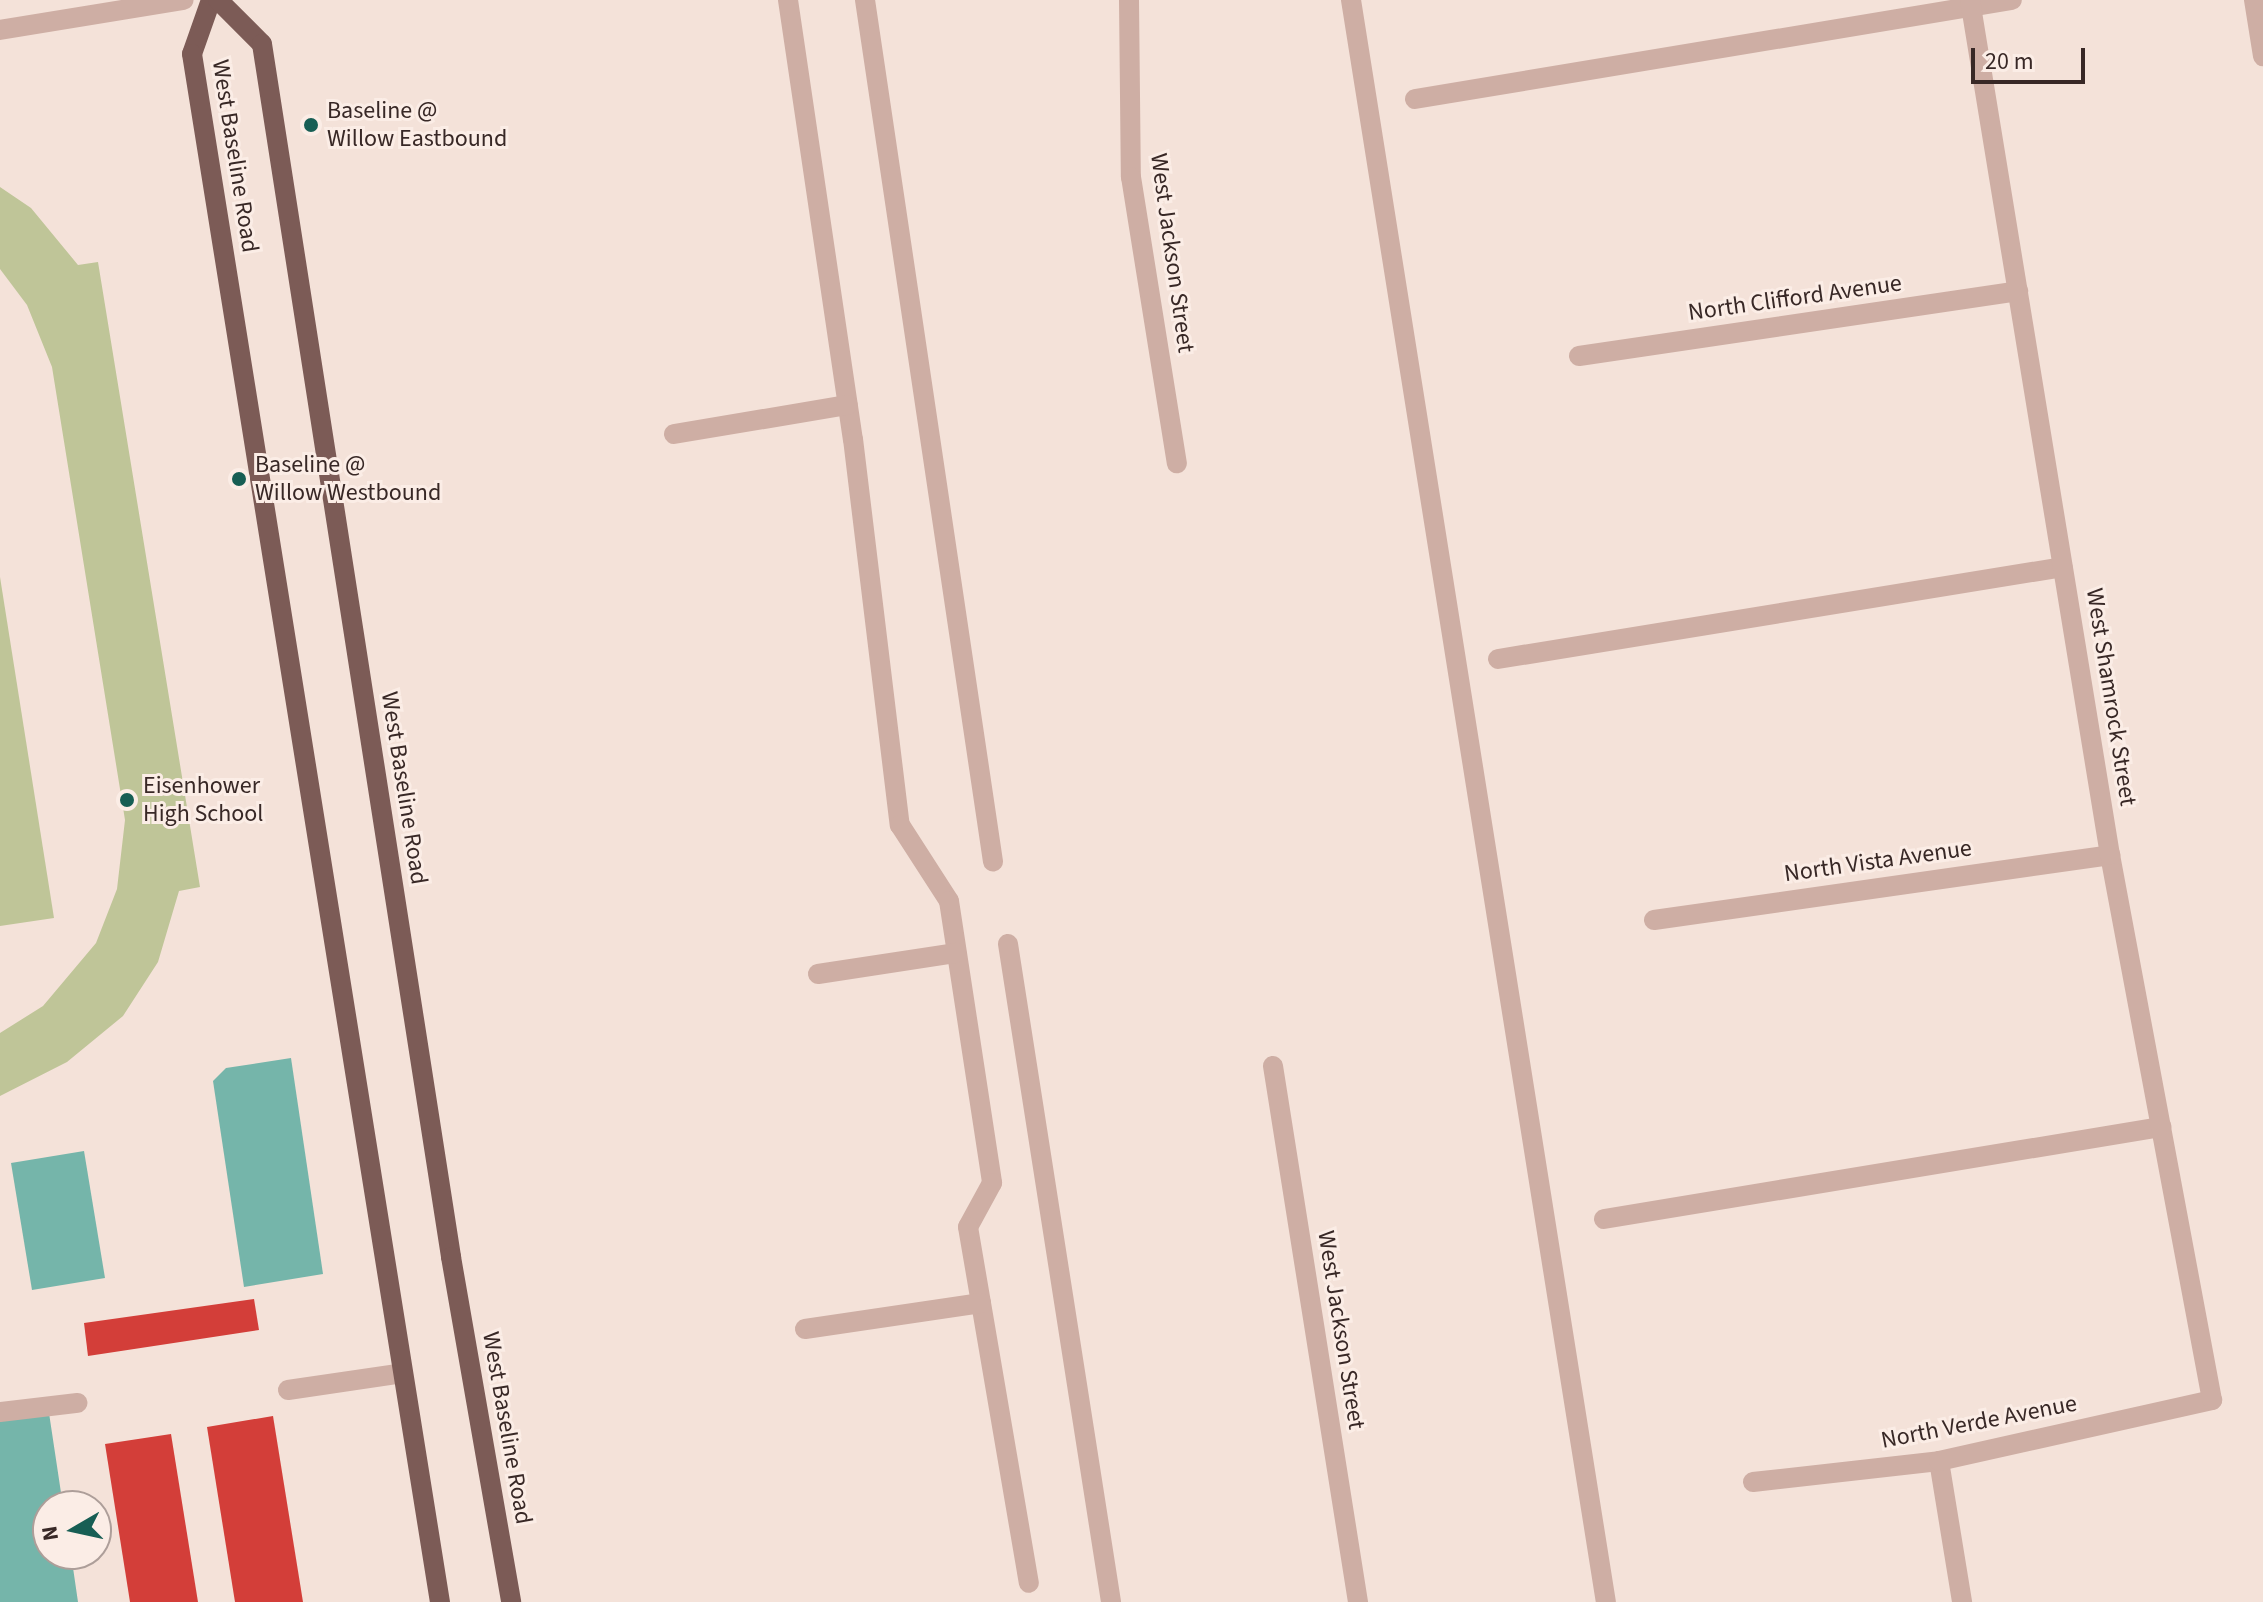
<!DOCTYPE html>
<style>
body{margin:0}
#map{position:relative;width:2263px;height:1602px;overflow:hidden;background:#f4e2d9;font-family:"Source Sans 3",sans-serif}
div>[style]{position:absolute}
[style*='--x']{left:calc(var(--x)*1px);top:calc(var(--y)*1px);width:calc(var(--w)*1px);rotate:calc(var(--a)*1deg)}
.green>*{inset:0;background:#bfc598}
.water>*{inset:0;background:#75b5aa}
.building>*{inset:0;background:#d33e39}
.service>*{height:20px;margin:-10px;padding:0 10px;transform-origin:10px;border-radius:10px;background:#ceaea4}
.minor>*{height:20px;margin:-10px;padding:0 10px;transform-origin:10px;border-radius:10px;background:#ceaea4}
.tertiary>*{height:20px;margin:-10px;padding:0 10px;transform-origin:10px;border-radius:10px;background:#ceaea4}
.primary>*{height:20px;margin:-10px;padding:0 10px;transform-origin:10px;border-radius:10px;background:#7c5b56}
.dots>*{width:22px;height:22px;translate:-50% -50%;box-sizing:border-box;border:4px solid #fbede6;border-radius:50%}
span{translate:-50% -50%;white-space:nowrap;text-align:center;line-height:1.15;-webkit-text-stroke:6px #fbede6;paint-order:stroke}
.poi-label{font-size:24px;color:#382826}
.left{translate:0 -50%;text-align:left}
.street-label{font-size:24px;color:#382826}
.north{position:absolute;left:32px;top:1490px;width:80px;height:80px;box-sizing:border-box;background:#fbede6;border:2px solid #ad9e99;border-radius:50%;rotate:261deg;font-size:22px;font-weight:700;line-height:32px;text-align:center;color:#382826}
.north::after{content:'';display:block;margin:auto;width:28px;height:36px;background:#175e54;clip-path:polygon(50% 0,100% 100%,50% 72%,0 100%)}
.scale{position:absolute;left:1971px;top:48px;width:114px;height:36px;box-sizing:border-box;border:4px solid #382826;border-top:0;padding-left:10px;font-size:24px;line-height:28px;white-space:nowrap;color:#382826;-webkit-text-stroke:6px #fbede6;paint-order:stroke}
</style>
<div id="map">
<div class="green">
<div style="clip-path:polygon(0 187px,31px 208px,78px 265px,98px 262px,200px 887px,179px 891px,158px 962px,123px 1016px,67px 1062px,0 1096px,0 1033px,43px 1006px,96px 943px,117px 889px,125px 820px,52px 367px,27px 305px,0 269px)"></div>
<div style="clip-path:polygon(0 577px,54px 918px,0 926px)"></div>
</div>
<div class="water">
<div style="clip-path:polygon(291px 1058px,323px 1274px,244px 1287px,213px 1081px,226px 1068px)"></div>
<div style="clip-path:polygon(84px 1151px,105px 1278px,32px 1290px,11px 1163px)"></div>
<div style="clip-path:polygon(49px 1413px,63px 1506px,48px 1506px,48px 1554px,71px 1554px,78px 1602px,0 1602px,0 1420px)"></div>
</div>
<div class="building">
<div style="clip-path:polygon(254px 1299px,259px 1330px,88px 1356px,84px 1323px)"></div>
<div style="clip-path:polygon(273px 1416px,303px 1602px,235px 1602px,207px 1427px)"></div>
<div style="clip-path:polygon(171px 1434px,198px 1602px,130px 1602px,105px 1444px)"></div>
</div>
<div class="service">
<div style="--x:865;--y:0;--w:871;--a:81.55"></div>
<div style="--x:1351;--y:0;--w:1622;--a:80.96"></div>
<div style="--x:2254;--y:0;--w:57;--a:80.9"></div>
<div style="--x:1415;--y:99;--w:605;--a:-9.42"></div>
<div style="--x:1498;--y:659;--w:572;--a:-9.25"></div>
<div style="--x:1008;--y:944;--w:666;--a:81.1"></div>
<div style="--x:1604;--y:1219;--w:565;--a:-9.38"></div>
<div style="--x:288;--y:1390;--w:116;--a:-8.4"></div>
<div style="--x:0;--y:1412;--w:78;--a:-6.7"></div>
</div>
<div class="minor">
<div style="--x:788;--y:0;--w:444;--a:81.6"></div>
<div style="--x:853;--y:439;--w:389;--a:83.1"></div>
<div style="--x:900;--y:825;--w:90;--a:57.2"></div>
<div style="--x:949;--y:901;--w:285;--a:81.3"></div>
<div style="--x:992;--y:1183;--w:50;--a:118.6"></div>
<div style="--x:968;--y:1227;--w:361;--a:80.3"></div>
<div style="--x:1129;--y:0;--w:177;--a:89.4"></div>
<div style="--x:1131;--y:177;--w:290;--a:80.9"></div>
<div style="--x:1579;--y:356;--w:444;--a:-8.4"></div>
<div style="--x:674;--y:434;--w:176;--a:-9.5"></div>
<div style="--x:1654;--y:920;--w:461;--a:-8.1"></div>
<div style="--x:818;--y:974;--w:140;--a:-8.7"></div>
<div style="--x:1273;--y:1066;--w:543;--a:80.99"></div>
<div style="--x:805;--y:1329;--w:178;--a:-8.4"></div>
<div style="--x:1939;--y:1461;--w:143;--a:80.7"></div>
<div style="--x:1753;--y:1482;--w:187;--a:-6.4"></div>
<div style="--x:1939;--y:1461;--w:280;--a:-12.6"></div>
<div style="--x:2212;--y:1400;--w:554;--a:-100.6"></div>
<div style="--x:2110;--y:855;--w:866;--a:-99.3"></div>
</div>
<div class="tertiary">
<div style="--x:0;--y:30;--w:186;--a:-9.3"></div>
</div>
<div class="primary">
<div style="--x:211;--y:0;--w:57;--a:109.4"></div>
<div style="--x:192;--y:54;--w:1568;--a:80.9"></div>
<div style="--x:218;--y:0;--w:62;--a:45"></div>
<div style="--x:262;--y:44;--w:1228;--a:81.14"></div>
<div style="--x:451;--y:1257;--w:350;--a:80.1"></div>
</div>
<div class="dots">
<div style="left:311px;top:125px;background:#175e54"></div>
<div style="left:239px;top:479px;background:#175e54"></div>
<div style="left:127px;top:800px;background:#175e54"></div>
</div>
<div class="poi-label">
<span class="left" style="left:327px;top:125px">Baseline @<br>Willow Eastbound</span>
<span class="left" style="left:255px;top:479px">Baseline @<br>Willow Westbound</span>
<span class="left" style="left:143px;top:800px">Eisenhower<br>High School</span>
</div>
<div class="street-label">
<span style="left:235px;top:156px;rotate:81deg">West Baseline Road</span>
<span style="left:1172px;top:253px;rotate:82deg">West Jackson Street</span>
<span style="left:1795px;top:298px;rotate:-8deg">North Clifford Avenue</span>
<span style="left:2111px;top:697px;rotate:81deg">West Shamrock Street</span>
<span style="left:404px;top:788px;rotate:81deg">West Baseline Road</span>
<span style="left:1878px;top:861px;rotate:-8deg">North Vista Avenue</span>
<span style="left:1341px;top:1330px;rotate:81deg">West Jackson Street</span>
<span style="left:1979px;top:1422px;rotate:-11deg">North Verde Avenue</span>
<span style="left:507px;top:1428px;rotate:80deg">West Baseline Road</span>
</div>
<div class="north">N</div>
<div class="scale">20 m</div>
</div>
